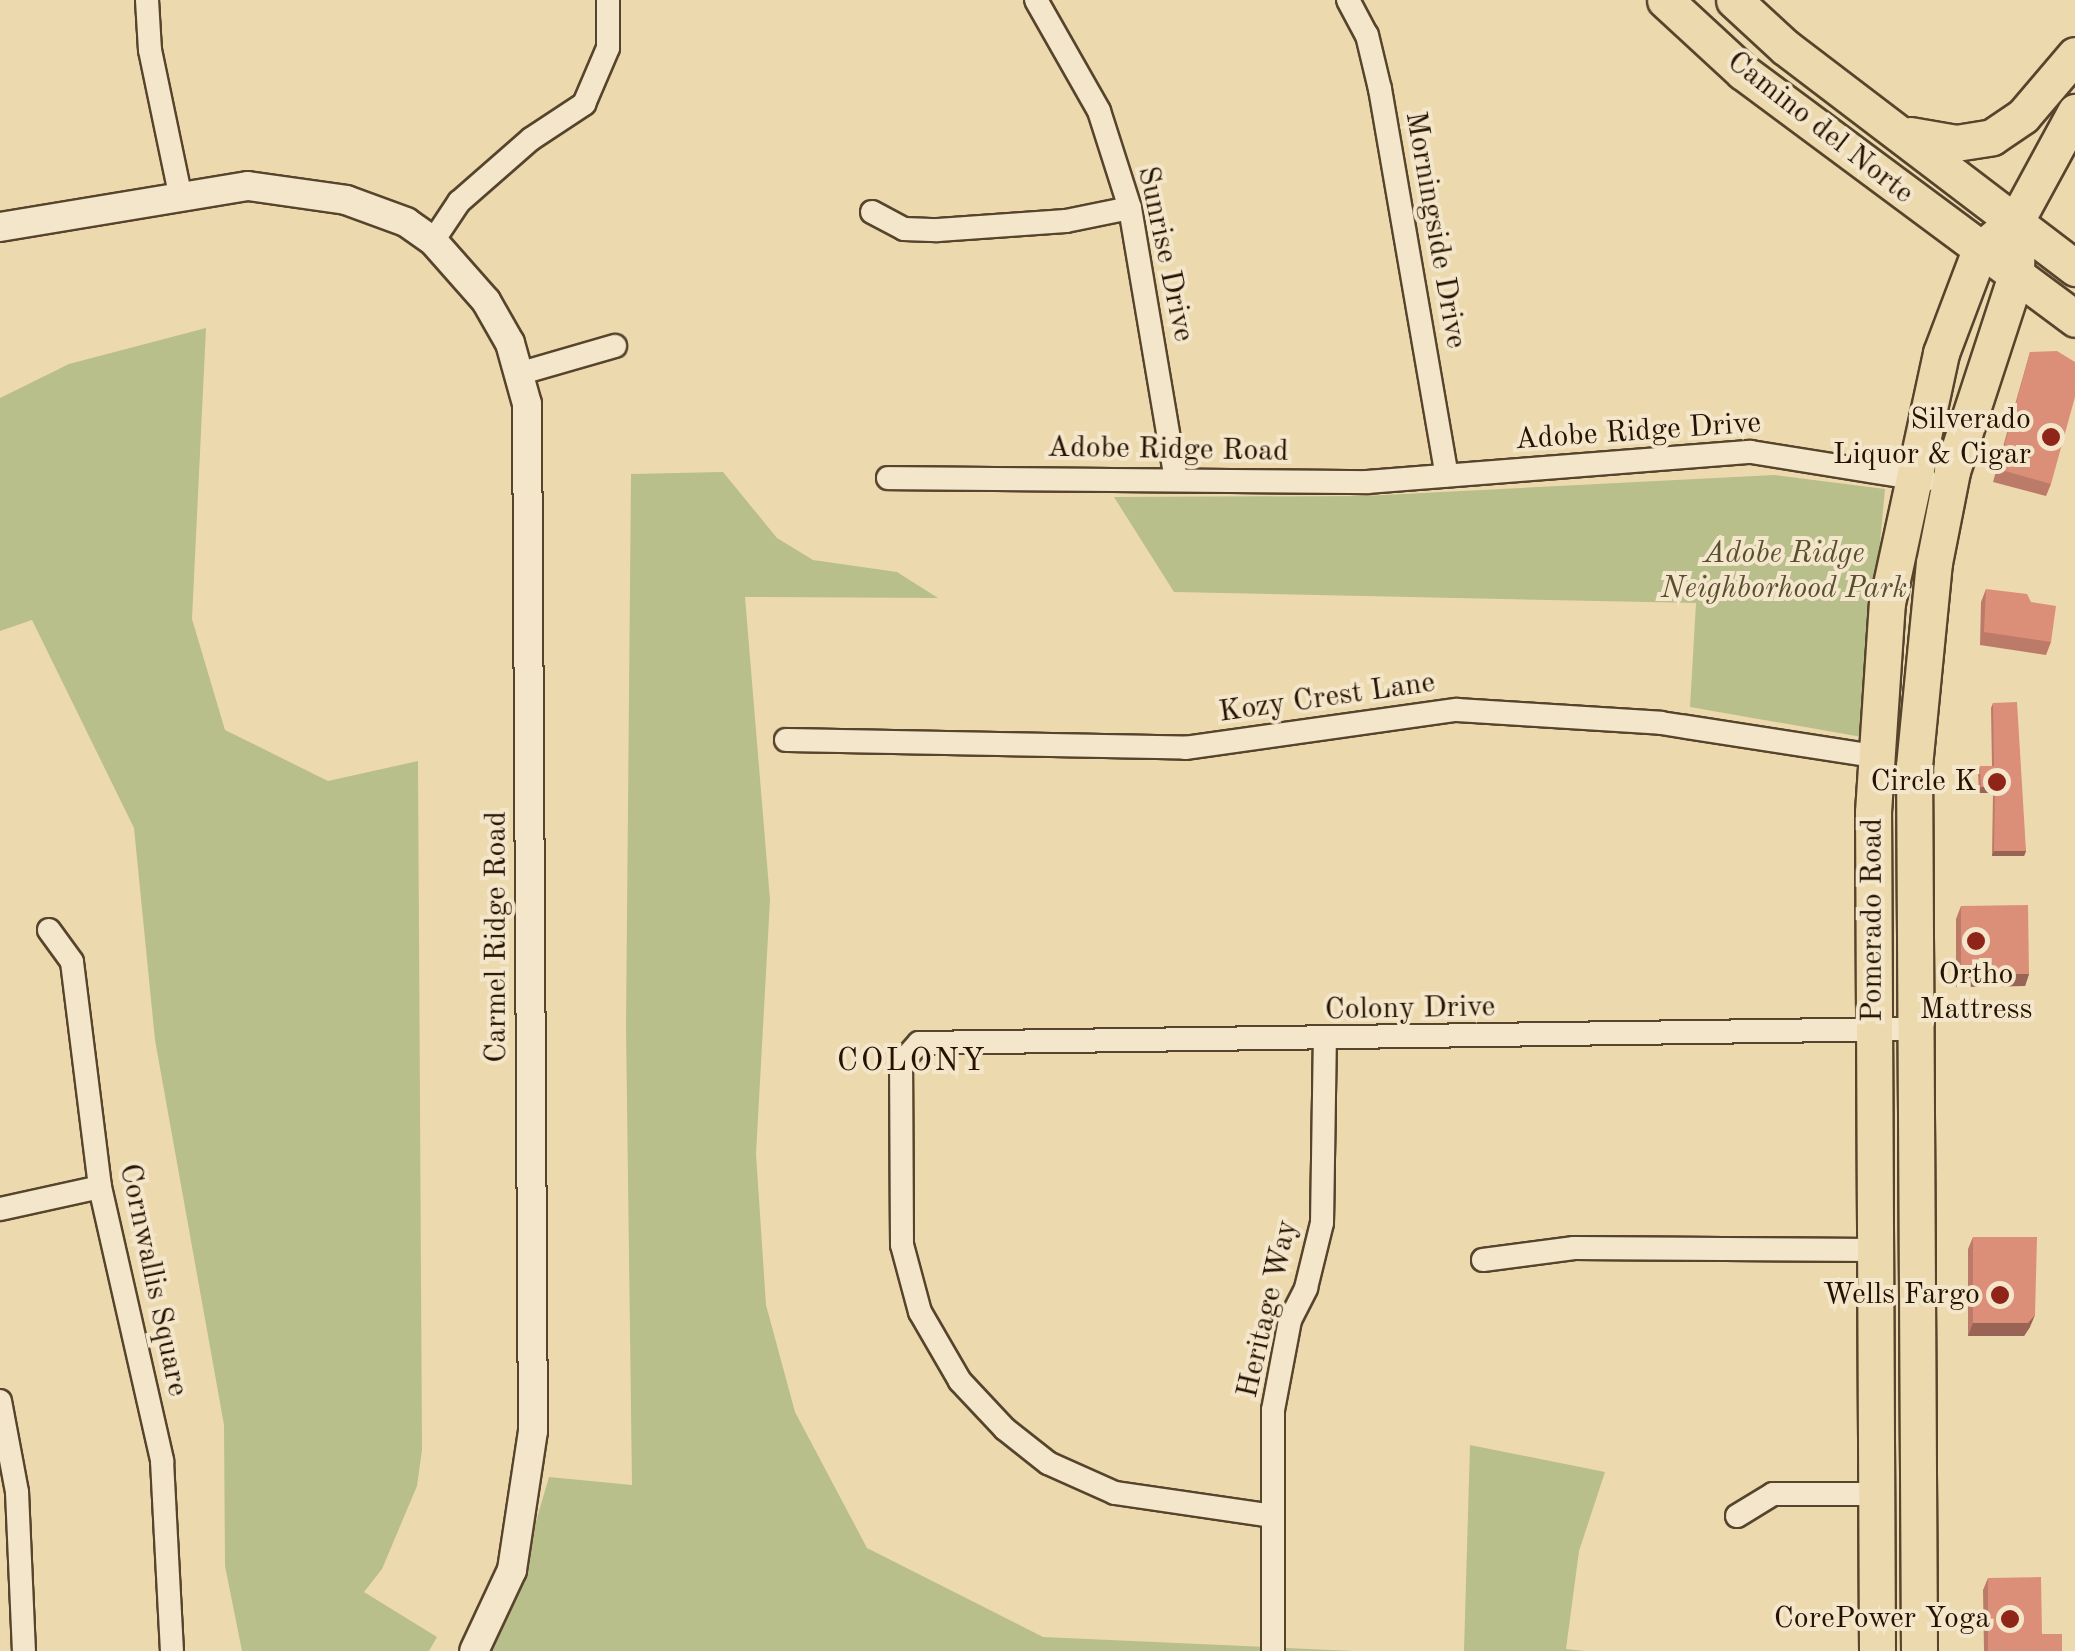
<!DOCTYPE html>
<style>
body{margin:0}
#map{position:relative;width:2075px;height:1651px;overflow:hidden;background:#edd9ae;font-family:"Old Standard TT",serif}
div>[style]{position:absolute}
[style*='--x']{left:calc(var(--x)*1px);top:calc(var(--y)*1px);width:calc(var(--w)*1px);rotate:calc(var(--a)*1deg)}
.green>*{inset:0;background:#b8bf8a}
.roads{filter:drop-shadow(2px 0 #57442c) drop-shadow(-2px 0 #57442c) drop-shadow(0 2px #57442c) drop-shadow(0 -2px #57442c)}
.minor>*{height:22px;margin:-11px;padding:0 11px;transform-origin:11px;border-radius:11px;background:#f3e6ca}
.tertiary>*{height:28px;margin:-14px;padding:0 14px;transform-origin:14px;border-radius:14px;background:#f3e6ca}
.primary>*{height:35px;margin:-17.5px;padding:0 17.5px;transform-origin:17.5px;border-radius:17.5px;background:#edd9ae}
.wall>*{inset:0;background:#bc7b68}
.shaded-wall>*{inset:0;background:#996455}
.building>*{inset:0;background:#db8f79}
.dots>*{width:28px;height:28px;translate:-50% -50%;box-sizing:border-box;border:5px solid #f3e6ca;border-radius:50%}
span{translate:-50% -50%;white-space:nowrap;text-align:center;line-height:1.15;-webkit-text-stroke:8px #f3e6ca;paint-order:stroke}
.street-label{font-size:30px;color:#251201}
.poi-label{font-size:30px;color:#251201}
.right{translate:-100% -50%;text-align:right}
.park-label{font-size:30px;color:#584f31;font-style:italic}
.neighbourhood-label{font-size:32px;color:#251201;letter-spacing:2.5px}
</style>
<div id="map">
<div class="green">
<div style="clip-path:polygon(206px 328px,192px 619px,225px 730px,328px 781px,418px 761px,422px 1450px,417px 1486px,382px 1569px,364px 1592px,437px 1637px,429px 1651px,242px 1651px,225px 1566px,224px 1425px,155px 1040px,134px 828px,32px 620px,0 631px,0 398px,69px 364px)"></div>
<div style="clip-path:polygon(723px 472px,777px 538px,813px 560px,897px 572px,938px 598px,745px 597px,770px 900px,756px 1154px,766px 1305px,795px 1412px,867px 1548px,1043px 1637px,1354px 1651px,480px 1651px,516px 1590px,549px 1477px,632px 1485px,626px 1027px,631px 474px)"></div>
<div style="clip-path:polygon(1774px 475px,1885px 489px,1862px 737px,1690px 707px,1696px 603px,1174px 592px,1114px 497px,1364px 496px)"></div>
<div style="clip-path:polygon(1470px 1445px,1605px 1472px,1579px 1551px,1566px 1649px,1585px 1651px,1464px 1651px)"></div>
</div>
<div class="roads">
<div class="minor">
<div style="--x:147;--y:0;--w:50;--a:86.6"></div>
<div style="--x:150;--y:50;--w:146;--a:78.2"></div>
<div style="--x:1036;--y:0;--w:128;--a:60.4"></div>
<div style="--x:1099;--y:111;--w:102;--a:72.3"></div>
<div style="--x:1130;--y:208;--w:275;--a:80.4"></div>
<div style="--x:1348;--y:0;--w:40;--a:62"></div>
<div style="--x:1367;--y:35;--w:56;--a:76.5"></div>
<div style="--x:1380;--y:89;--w:392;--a:80.2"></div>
<div style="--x:872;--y:212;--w:36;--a:28"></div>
<div style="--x:904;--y:229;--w:34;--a:2"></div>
<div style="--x:938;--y:230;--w:128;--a:-4"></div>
<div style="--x:1066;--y:221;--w:65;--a:-11.5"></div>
<div style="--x:433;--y:241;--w:47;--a:-56.3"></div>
<div style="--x:459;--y:202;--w:96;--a:-41.2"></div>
<div style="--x:531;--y:139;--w:64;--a:-33.4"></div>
<div style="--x:584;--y:104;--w:61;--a:-66.8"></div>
<div style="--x:608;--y:48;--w:48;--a:-90"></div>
<div style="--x:518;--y:374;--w:101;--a:-16.1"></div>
<div style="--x:888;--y:478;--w:479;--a:0.5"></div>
<div style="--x:1367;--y:482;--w:385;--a:-4.5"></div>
<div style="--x:1751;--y:452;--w:177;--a:9.1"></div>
<div style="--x:786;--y:740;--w:399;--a:1.1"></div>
<div style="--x:1185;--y:748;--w:275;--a:-8"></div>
<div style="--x:1457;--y:710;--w:204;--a:3.6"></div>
<div style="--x:1661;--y:723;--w:216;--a:8.8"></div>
<div style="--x:49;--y:930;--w:39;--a:54"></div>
<div style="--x:72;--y:962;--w:227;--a:82.9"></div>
<div style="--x:100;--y:1187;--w:281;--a:77.2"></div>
<div style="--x:162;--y:1461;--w:190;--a:87"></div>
<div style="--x:0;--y:1209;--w:102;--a:-12.4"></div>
<div style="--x:1483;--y:1260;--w:92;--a:-7.5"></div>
<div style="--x:1574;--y:1248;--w:300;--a:0.4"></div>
<div style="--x:0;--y:1401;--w:93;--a:79.4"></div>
<div style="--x:17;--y:1492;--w:159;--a:87.5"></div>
<div style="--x:1273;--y:1516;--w:160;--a:-171.7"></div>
<div style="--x:1115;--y:1493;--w:73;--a:-155.9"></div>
<div style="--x:1048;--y:1463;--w:55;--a:-141.7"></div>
<div style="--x:1005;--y:1429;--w:66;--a:-133.2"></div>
<div style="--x:960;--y:1381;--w:80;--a:-120.1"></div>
<div style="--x:920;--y:1312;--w:69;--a:-105"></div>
<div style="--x:902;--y:1245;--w:182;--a:-90.3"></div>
<div style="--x:901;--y:1063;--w:27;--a:-48"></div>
<div style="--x:919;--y:1043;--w:995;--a:-0.81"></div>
<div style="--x:1737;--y:1516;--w:42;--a:-31.4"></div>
<div style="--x:1773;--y:1494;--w:104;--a:0"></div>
<div style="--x:1273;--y:1651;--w:241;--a:-90"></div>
<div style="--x:1273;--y:1410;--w:92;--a:-79.3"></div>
<div style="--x:1290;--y:1320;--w:36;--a:-63"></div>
<div style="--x:1306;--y:1288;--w:67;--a:-76.2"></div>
<div style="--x:1322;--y:1223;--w:182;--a:-89.1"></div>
</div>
<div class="tertiary">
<div style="--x:0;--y:227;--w:251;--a:-9.4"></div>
<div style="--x:248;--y:186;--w:99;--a:8.1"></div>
<div style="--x:346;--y:200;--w:64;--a:20.1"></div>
<div style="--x:406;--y:222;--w:33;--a:35"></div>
<div style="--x:433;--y:241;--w:80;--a:48.5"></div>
<div style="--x:486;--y:301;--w:48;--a:60.3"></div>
<div style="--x:510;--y:343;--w:63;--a:74.4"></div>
<div style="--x:527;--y:404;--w:1027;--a:89.67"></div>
<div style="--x:533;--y:1431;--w:141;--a:98.6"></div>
<div style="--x:512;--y:1570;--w:89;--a:115.1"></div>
</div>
<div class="primary">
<div style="--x:1665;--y:0;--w:106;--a:42.7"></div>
<div style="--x:1743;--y:72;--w:414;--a:36.6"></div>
<div style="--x:1734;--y:0;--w:69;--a:42.7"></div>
<div style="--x:1785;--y:47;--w:365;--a:37.3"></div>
<div style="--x:1910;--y:135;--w:47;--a:9.9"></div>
<div style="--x:1956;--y:143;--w:36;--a:-9"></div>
<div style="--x:1992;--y:137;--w:37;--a:-34"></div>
<div style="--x:2023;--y:116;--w:80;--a:-49.6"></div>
<div style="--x:1877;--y:1651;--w:839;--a:-90.27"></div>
<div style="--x:1873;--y:812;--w:209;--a:-86.2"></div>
<div style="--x:1887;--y:603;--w:256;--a:-77.8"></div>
<div style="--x:1941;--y:353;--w:110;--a:-69.3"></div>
<div style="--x:1980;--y:250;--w:48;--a:-40"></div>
<div style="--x:2017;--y:219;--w:122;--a:-61.5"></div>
<div style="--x:1919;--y:1651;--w:885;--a:-90.32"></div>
<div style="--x:1914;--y:766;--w:204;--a:-84.4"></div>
<div style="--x:1934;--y:563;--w:94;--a:-78.9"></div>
<div style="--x:1952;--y:471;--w:206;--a:-71.9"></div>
<div style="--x:2016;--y:275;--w:56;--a:-89"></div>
</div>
</div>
<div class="wall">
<div style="clip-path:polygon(2030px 352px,2051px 484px,2046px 496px,1993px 482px)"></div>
<div style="clip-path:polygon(1986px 589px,2051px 642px,2046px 655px,1980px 645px,1981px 602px)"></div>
<div style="clip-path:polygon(1993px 703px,2026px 851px,2024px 856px,1992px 856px,1993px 793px,1979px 793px,1978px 772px,1980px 766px,1992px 766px,1991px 708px)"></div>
<div style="clip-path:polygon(1961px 906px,2029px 974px,2025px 986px,1956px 987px,1956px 919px)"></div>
<div style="clip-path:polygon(1973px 1237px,2030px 1327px,2024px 1336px,1968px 1336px,1968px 1249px)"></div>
<div style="clip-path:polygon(1988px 1578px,2042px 1634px,2062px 1651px,1984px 1651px,1983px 1590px)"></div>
</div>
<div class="shaded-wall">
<div style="clip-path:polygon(1981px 787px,1995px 787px,1993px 793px,1979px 793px)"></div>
<div style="clip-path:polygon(1994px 851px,2026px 851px,2024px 856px,1992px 856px)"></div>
<div style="clip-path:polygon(1961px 974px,2029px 974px,2025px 986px,1956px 987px)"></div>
<div style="clip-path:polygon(2035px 1315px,2030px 1327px,2024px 1336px,1968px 1336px,1973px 1323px)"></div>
</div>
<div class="building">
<div style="clip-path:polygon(2057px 351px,2075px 362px,2075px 397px,2051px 484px,1998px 469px,2030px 352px)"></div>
<div style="clip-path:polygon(1986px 589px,2027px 594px,2031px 602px,2056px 606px,2051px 642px,1984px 632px)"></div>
<div style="clip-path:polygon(2017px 702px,2026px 851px,1994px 851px,1995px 787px,1981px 787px,1980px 766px,1994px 766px,1993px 703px)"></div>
<div style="clip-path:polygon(2028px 905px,2029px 974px,1961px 974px,1961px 906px)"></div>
<div style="clip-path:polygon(1973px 1237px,2037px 1237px,2035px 1315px,2028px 1323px,1973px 1323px)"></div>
<div style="clip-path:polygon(2041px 1577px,2042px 1634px,2062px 1634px,2062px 1651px,1988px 1651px,1988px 1578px)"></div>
</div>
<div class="dots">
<div style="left:2051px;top:437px;background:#8f2418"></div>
<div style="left:1997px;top:782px;background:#8f2418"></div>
<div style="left:1976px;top:941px;background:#8f2418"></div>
<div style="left:2000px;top:1295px;background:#8f2418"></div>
<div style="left:2010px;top:1619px;background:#8f2418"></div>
</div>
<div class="street-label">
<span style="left:1820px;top:128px;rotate:38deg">Camino del Norte</span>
<span style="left:1435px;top:230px;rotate:80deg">Morningside Drive</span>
<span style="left:1165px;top:254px;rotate:78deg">Sunrise Drive</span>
<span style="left:1638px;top:432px;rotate:-4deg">Adobe Ridge Drive</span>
<span style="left:1168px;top:450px;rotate:1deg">Adobe Ridge Road</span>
<span style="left:1327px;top:698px;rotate:-8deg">Kozy Crest Lane</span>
<span style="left:1873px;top:920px;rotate:-90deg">Pomerado Road</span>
<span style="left:497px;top:937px;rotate:-90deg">Carmel Ridge Road</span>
<span style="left:1410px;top:1009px;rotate:-1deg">Colony Drive</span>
<span style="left:153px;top:1280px;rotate:78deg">Cornwallis Square</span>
<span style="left:1268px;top:1309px;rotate:-77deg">Heritage Way</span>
</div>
<div class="poi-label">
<span class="right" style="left:2031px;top:437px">Silverado<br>Liquor &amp; Cigar</span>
<span class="right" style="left:1977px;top:782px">Circle K</span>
<span style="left:1976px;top:992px">Ortho<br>Mattress</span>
<span class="right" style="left:1980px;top:1295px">Wells Fargo</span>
<span class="right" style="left:1990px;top:1619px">CorePower Yoga</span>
</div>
<div class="park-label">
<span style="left:1784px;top:571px">Adobe Ridge<br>Neighborhood Park</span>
</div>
<div class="neighbourhood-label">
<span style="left:912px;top:1062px">COLONY</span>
</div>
</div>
